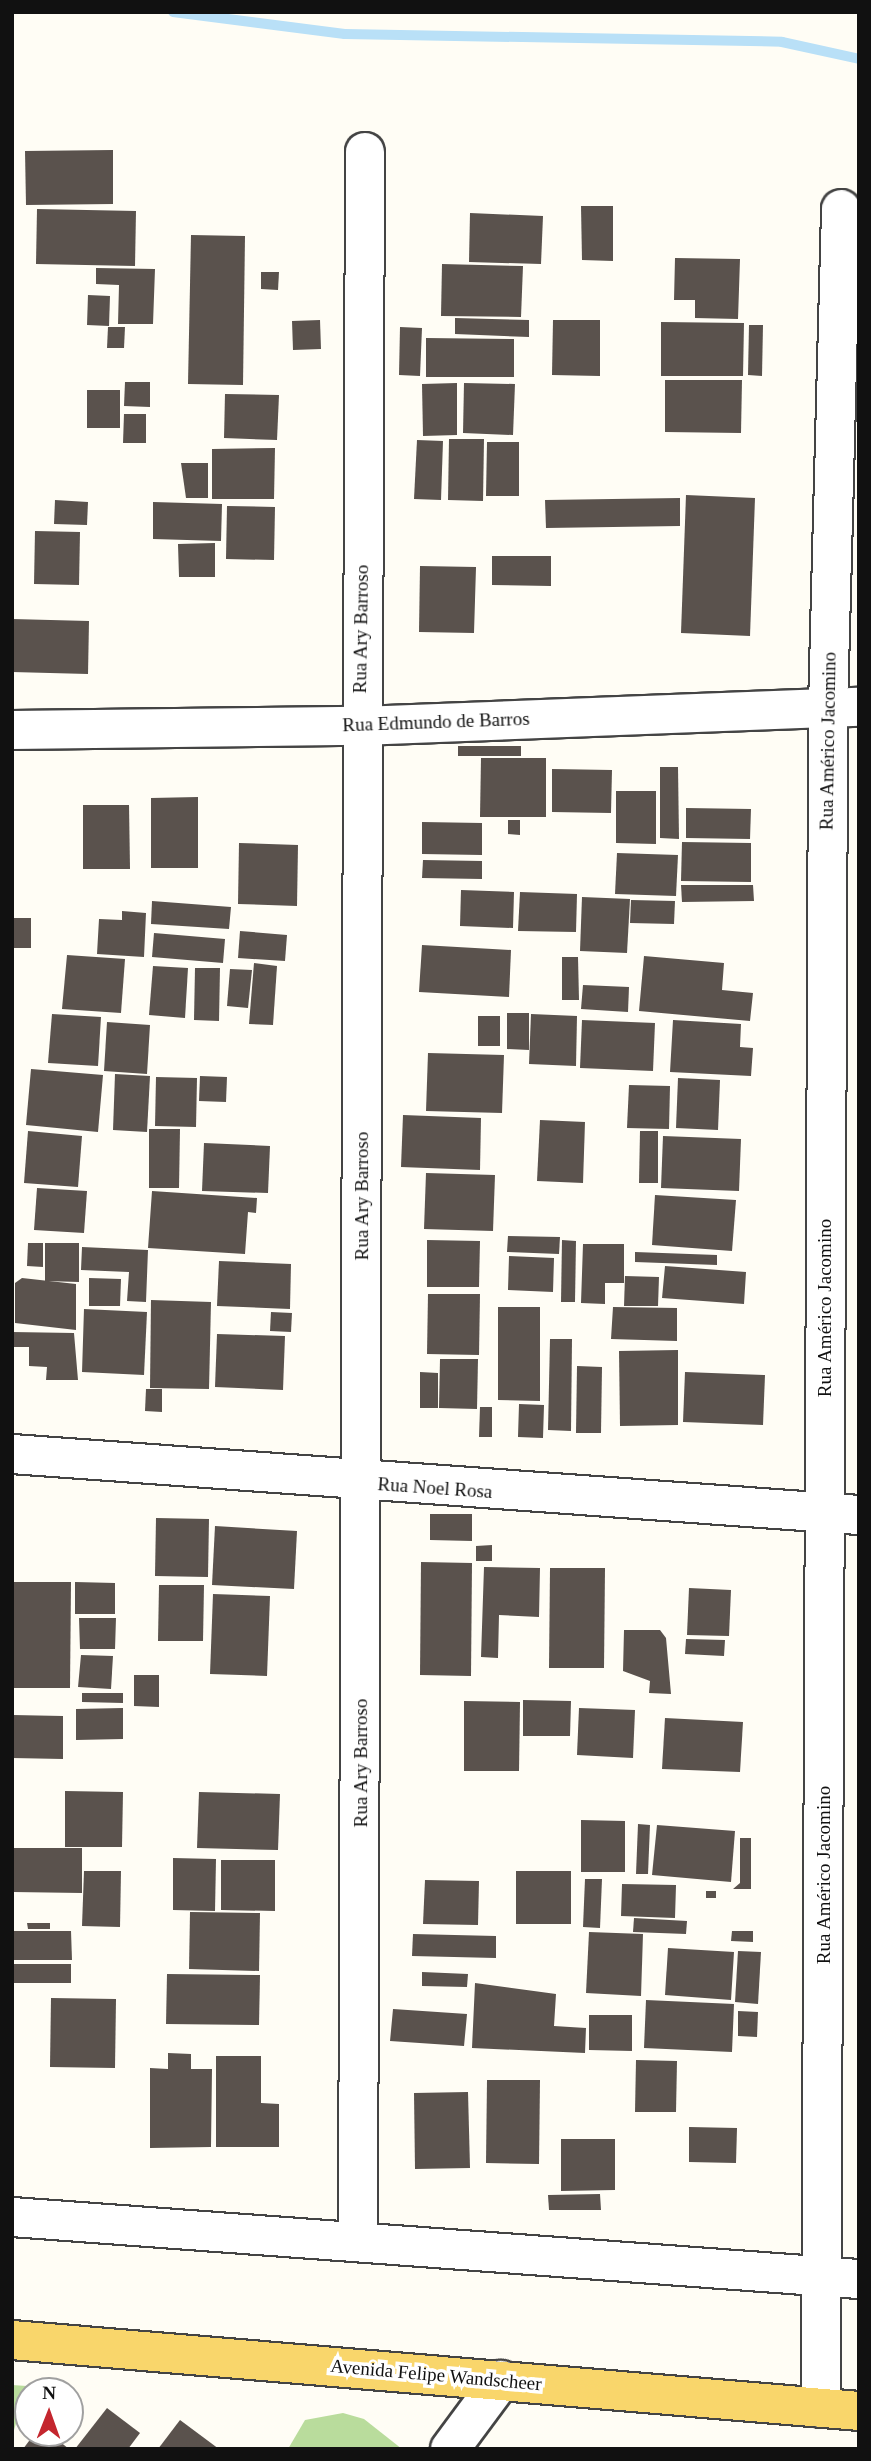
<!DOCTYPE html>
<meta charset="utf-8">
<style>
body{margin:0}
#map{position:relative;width:871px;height:2461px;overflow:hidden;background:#fffdf5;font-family:Georgia,serif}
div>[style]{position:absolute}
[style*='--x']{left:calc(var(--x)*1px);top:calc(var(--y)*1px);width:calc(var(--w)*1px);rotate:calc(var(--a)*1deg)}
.forest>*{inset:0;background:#b9dc9c}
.stream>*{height:10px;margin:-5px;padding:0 5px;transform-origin:5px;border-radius:5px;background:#b9e0f7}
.building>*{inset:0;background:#5a524d}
.roads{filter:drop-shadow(2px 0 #444) drop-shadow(-2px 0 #444) drop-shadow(0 2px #444) drop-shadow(0 -2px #444)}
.minor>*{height:38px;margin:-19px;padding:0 19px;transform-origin:19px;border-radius:19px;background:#fff}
.major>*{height:38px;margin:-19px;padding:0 19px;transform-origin:19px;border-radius:19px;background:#f9d66b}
span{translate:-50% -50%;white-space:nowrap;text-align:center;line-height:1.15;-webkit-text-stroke:7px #fff;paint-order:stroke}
.street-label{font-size:19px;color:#111}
.frame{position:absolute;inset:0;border:14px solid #111;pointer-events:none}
.north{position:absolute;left:14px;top:2377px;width:70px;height:70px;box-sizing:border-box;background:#fff;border:2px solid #a0a0a0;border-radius:50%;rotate:1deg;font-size:19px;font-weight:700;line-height:28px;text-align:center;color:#111}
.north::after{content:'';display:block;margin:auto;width:24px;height:32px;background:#c4262e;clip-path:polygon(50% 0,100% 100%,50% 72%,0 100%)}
</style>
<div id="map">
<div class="forest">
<div style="clip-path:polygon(12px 2385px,27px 2386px,12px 2437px)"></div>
<div style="clip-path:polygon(343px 2413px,364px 2419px,402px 2449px,288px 2449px,305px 2420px)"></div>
</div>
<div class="stream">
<div style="--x:173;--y:12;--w:173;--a:7.3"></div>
<div style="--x:345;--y:34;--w:437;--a:1"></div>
<div style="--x:782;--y:42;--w:79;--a:12.4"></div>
</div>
<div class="building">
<div style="clip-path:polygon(113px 150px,113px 204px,26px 205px,25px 151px)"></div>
<div style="clip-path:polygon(581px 206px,613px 206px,613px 261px,582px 260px)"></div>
<div style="clip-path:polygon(37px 209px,136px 211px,135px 266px,36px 264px)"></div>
<div style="clip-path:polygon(470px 213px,543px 216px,541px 264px,469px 262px)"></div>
<div style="clip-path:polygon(191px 235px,245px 236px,243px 385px,188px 384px)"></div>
<div style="clip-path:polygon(675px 258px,740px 259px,738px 319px,695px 318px,695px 300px,674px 300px)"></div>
<div style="clip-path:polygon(442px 264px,523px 266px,521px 317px,441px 316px)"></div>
<div style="clip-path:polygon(96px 268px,155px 269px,153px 324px,118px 324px,119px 285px,96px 284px)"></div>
<div style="clip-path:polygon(261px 272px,279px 272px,278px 290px,261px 289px)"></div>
<div style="clip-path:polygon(88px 295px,110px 296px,109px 326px,87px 325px)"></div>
<div style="clip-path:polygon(455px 318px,529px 320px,529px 337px,455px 334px)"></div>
<div style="clip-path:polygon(320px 320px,321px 349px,293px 350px,292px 321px)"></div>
<div style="clip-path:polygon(553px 320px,600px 320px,600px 376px,552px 375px)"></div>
<div style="clip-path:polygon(661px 322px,744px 323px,743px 376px,661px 376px)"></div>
<div style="clip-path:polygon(749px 325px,763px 325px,762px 376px,748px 375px)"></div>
<div style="clip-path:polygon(108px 327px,125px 327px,124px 348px,107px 348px)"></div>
<div style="clip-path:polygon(400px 327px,422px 328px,420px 376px,399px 375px)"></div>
<div style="clip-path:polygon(426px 338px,514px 339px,514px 377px,426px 377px)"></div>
<div style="clip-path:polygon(665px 380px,742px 380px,741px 433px,665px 432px)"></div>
<div style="clip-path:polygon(125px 382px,150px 382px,150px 407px,124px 406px)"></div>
<div style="clip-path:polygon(457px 383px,457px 435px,423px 436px,422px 384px)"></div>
<div style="clip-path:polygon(464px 383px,515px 384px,513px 435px,463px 433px)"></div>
<div style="clip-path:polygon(87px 390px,120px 390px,120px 428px,87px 428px)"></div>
<div style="clip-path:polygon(225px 394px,279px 395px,277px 440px,224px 438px)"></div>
<div style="clip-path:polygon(124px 414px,146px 414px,146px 443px,123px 443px)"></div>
<div style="clip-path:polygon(449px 439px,484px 439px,483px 501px,448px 500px)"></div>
<div style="clip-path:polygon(417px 440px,443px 441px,441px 500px,414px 499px)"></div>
<div style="clip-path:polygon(487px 442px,519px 442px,519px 496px,486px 496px)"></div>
<div style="clip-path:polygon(275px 448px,274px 499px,212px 499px,212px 449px)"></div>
<div style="clip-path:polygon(181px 463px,208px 463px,208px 498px,186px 498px)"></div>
<div style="clip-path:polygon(686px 495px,755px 498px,750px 636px,681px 633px)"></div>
<div style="clip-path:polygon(680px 498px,680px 526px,546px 528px,545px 500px)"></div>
<div style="clip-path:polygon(55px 500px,88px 502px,87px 525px,54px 524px)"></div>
<div style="clip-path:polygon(153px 502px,222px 504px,221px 541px,153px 539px)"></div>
<div style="clip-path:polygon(227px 506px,275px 507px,274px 560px,226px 559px)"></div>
<div style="clip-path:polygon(35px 531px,80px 532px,79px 585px,34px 584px)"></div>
<div style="clip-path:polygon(215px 543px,215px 577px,179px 577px,178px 544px)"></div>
<div style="clip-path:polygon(492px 556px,551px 556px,551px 586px,492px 585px)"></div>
<div style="clip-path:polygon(420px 566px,476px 567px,474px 633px,419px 632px)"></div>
<div style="clip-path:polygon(12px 619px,89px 621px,88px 674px,12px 672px)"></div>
<div style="clip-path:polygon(458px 746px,521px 746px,521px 756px,458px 756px)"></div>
<div style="clip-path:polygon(481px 758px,546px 758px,546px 817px,480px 817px)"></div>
<div style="clip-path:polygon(660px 767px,678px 767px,679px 839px,660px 838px)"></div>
<div style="clip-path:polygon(552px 769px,612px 770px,611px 813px,552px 812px)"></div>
<div style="clip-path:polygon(616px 791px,656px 791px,656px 844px,616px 843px)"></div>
<div style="clip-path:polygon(198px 797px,198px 868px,151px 868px,151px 798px)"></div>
<div style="clip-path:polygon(83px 805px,129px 805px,130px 869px,83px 869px)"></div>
<div style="clip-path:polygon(686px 808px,751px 809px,750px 839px,686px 838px)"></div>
<div style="clip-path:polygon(508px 820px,520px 820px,520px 835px,508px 834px)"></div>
<div style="clip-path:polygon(422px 822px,482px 823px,482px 855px,422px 854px)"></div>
<div style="clip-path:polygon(682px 842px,751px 843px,751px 882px,681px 881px)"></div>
<div style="clip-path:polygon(239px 843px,298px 845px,297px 906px,238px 904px)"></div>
<div style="clip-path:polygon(617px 853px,678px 855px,676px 896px,615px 894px)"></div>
<div style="clip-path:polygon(423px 860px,482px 861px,482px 879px,422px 878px)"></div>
<div style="clip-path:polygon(681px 885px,753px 885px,754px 901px,682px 902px)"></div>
<div style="clip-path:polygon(461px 890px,514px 892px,513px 928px,460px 926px)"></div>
<div style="clip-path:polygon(520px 892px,577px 894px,576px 932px,518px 931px)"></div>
<div style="clip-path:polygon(582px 897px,630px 899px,627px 953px,580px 951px)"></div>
<div style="clip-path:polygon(631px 900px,675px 901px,674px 924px,630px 923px)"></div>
<div style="clip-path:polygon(152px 901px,231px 907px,229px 929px,151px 924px)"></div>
<div style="clip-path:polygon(122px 911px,146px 913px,144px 957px,97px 954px,99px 919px,122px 920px)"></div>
<div style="clip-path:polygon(12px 918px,31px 918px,31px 948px,12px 948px)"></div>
<div style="clip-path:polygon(240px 931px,287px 935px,285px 961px,238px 958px)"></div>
<div style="clip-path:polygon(154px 933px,225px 939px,223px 963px,152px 957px)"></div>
<div style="clip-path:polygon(422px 945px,511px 950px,509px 997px,419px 992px)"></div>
<div style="clip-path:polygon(67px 955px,125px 959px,121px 1013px,62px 1009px)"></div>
<div style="clip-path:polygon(644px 956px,724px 963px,722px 990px,753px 993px,750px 1021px,639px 1011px)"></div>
<div style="clip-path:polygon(562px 957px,578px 957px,579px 1000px,562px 1000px)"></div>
<div style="clip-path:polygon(254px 963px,277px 966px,273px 1025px,249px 1024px)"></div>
<div style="clip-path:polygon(153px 966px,188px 968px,185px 1018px,149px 1015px)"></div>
<div style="clip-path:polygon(195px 968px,220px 968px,219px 1021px,194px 1020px)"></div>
<div style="clip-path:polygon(230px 969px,252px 970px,248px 1008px,227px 1006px)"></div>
<div style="clip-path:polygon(583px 985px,629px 987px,628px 1012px,581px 1009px)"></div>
<div style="clip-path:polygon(507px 1013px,529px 1013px,529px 1050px,507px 1049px)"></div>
<div style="clip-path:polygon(52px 1014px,101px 1017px,98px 1066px,48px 1063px)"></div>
<div style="clip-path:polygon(531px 1014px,577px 1016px,576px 1066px,529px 1064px)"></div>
<div style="clip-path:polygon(478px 1016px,500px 1016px,500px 1046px,478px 1046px)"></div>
<div style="clip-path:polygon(582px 1020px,655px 1023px,653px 1071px,580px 1068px)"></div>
<div style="clip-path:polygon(673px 1020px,741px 1024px,740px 1047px,753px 1048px,751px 1076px,670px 1072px)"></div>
<div style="clip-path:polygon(107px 1022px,150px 1025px,147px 1074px,104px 1071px)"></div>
<div style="clip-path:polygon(428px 1053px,504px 1055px,502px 1113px,426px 1111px)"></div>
<div style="clip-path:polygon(31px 1069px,103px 1075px,98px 1132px,26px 1125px)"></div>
<div style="clip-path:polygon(115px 1074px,150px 1076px,147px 1132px,113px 1130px)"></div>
<div style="clip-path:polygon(200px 1076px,227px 1077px,226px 1102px,199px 1101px)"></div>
<div style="clip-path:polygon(156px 1077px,197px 1078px,196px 1127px,155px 1126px)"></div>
<div style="clip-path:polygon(678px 1078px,720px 1080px,718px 1130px,676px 1128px)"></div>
<div style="clip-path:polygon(629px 1085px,670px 1086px,669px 1129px,627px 1128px)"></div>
<div style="clip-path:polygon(403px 1115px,481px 1118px,480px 1170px,401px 1167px)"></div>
<div style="clip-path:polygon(540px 1120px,585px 1122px,583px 1183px,537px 1181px)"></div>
<div style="clip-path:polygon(149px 1129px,180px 1129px,179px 1188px,149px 1188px)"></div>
<div style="clip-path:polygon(28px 1131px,82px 1136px,78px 1187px,24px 1183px)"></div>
<div style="clip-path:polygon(640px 1131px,658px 1131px,658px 1183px,639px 1183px)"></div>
<div style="clip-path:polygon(663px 1136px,741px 1139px,739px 1191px,661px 1188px)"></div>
<div style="clip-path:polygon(204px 1143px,270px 1146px,268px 1193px,202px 1191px)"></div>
<div style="clip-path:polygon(426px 1173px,495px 1175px,493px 1231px,424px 1229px)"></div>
<div style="clip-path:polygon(37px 1188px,87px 1191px,84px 1233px,34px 1230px)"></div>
<div style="clip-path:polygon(152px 1191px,257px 1198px,256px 1213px,248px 1212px,245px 1254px,148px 1248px)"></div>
<div style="clip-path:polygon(655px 1195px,736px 1200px,732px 1251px,652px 1245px)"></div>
<div style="clip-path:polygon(508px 1236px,560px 1237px,559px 1254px,507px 1252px)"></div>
<div style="clip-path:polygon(427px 1240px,480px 1241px,479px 1287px,427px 1287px)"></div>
<div style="clip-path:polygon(562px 1240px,576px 1241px,575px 1302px,561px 1302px)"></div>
<div style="clip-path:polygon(28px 1243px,43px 1243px,43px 1267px,27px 1266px)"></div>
<div style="clip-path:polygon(45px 1243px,79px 1243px,79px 1282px,45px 1281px)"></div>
<div style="clip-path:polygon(583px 1244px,624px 1244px,624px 1283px,605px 1283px,605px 1304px,581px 1303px)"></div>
<div style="clip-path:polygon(82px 1247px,148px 1250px,146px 1302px,127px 1301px,129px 1272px,81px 1270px)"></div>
<div style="clip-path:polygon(635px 1252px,717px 1255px,717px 1265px,635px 1262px)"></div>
<div style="clip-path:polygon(509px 1256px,554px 1258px,553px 1292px,508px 1290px)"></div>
<div style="clip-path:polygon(219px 1261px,291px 1264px,290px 1309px,217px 1306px)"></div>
<div style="clip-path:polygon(665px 1266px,746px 1272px,744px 1304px,662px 1298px)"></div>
<div style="clip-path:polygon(625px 1276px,659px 1277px,658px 1306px,624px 1306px)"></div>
<div style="clip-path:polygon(22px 1278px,76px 1284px,76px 1330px,15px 1323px,15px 1283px)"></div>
<div style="clip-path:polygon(89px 1278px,121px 1279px,120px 1306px,89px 1306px)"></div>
<div style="clip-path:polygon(428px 1294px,480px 1294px,479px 1355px,427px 1354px)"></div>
<div style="clip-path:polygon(151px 1300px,211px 1302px,209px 1389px,150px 1388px)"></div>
<div style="clip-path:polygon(498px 1307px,540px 1307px,540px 1401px,498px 1400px)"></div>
<div style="clip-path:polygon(613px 1307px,677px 1308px,677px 1341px,611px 1339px)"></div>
<div style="clip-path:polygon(84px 1309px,147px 1312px,144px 1375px,82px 1372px)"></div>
<div style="clip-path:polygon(271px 1312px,292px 1313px,291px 1332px,270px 1331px)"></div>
<div style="clip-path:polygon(12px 1332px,74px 1333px,78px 1380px,46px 1380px,47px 1367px,29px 1366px,29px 1347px,12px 1347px)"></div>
<div style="clip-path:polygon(217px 1334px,285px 1336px,283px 1390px,215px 1387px)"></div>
<div style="clip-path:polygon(550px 1339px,572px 1339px,571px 1431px,548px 1430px)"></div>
<div style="clip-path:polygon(678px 1350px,678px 1425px,620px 1426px,619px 1351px)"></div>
<div style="clip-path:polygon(440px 1359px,478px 1359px,477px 1409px,439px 1408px)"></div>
<div style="clip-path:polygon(577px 1366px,602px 1367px,601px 1433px,576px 1433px)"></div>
<div style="clip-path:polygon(420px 1372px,438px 1373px,438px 1408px,420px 1408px)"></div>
<div style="clip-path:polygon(685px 1372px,765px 1375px,763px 1425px,683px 1422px)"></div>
<div style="clip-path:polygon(146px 1389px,162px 1389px,162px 1412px,145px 1411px)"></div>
<div style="clip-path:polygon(519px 1404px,544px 1405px,543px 1438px,518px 1437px)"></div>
<div style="clip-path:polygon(480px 1407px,492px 1407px,492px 1437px,479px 1437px)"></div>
<div style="clip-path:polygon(430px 1514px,472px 1514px,472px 1541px,430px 1540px)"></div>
<div style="clip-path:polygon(156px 1518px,209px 1519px,208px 1577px,155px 1576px)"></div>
<div style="clip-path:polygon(215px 1526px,297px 1531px,294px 1589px,212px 1585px)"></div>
<div style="clip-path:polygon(492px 1545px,492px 1561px,476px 1561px,476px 1546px)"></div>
<div style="clip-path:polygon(421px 1562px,472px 1563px,471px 1676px,420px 1675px)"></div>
<div style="clip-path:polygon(484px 1567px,540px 1568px,539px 1617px,499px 1615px,498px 1658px,481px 1657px)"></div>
<div style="clip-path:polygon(550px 1568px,605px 1568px,604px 1668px,549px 1668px)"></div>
<div style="clip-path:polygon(14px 1582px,71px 1582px,70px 1688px,14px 1688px)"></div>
<div style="clip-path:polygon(75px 1582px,115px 1583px,115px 1614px,75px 1614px)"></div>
<div style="clip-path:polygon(159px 1585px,204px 1585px,203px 1641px,158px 1641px)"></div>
<div style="clip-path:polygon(689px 1588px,731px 1590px,729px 1636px,687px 1635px)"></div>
<div style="clip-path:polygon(213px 1594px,270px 1596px,267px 1676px,210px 1674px)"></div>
<div style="clip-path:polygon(79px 1618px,116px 1618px,115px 1649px,80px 1649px)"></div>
<div style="clip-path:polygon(624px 1630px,660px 1630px,666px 1638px,671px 1694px,649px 1693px,650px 1681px,623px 1671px)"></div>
<div style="clip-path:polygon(686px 1639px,725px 1640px,724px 1656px,685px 1654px)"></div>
<div style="clip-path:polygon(81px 1655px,113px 1656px,111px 1689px,78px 1687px)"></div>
<div style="clip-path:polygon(134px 1675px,159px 1675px,159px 1707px,134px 1706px)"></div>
<div style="clip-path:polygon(82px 1693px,123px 1693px,123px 1703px,82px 1702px)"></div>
<div style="clip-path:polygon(523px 1700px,571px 1701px,570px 1736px,523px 1736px)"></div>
<div style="clip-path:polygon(464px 1701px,520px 1702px,519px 1771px,464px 1771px)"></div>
<div style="clip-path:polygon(123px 1708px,123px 1739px,76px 1740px,76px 1709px)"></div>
<div style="clip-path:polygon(579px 1708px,635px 1710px,633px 1758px,577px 1755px)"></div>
<div style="clip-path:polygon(13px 1715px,63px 1716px,63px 1759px,12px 1758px)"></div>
<div style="clip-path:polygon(665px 1718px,743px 1722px,740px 1772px,662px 1769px)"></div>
<div style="clip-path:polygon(65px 1791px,123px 1792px,122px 1847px,65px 1847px)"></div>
<div style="clip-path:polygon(199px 1792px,280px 1794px,278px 1850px,197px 1848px)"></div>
<div style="clip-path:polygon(581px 1820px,625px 1821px,625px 1872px,581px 1872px)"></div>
<div style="clip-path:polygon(638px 1824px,650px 1825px,648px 1874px,636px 1874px)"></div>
<div style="clip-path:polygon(657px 1825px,735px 1831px,731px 1882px,652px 1875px)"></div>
<div style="clip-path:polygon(740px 1838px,751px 1838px,751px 1889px,733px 1889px,740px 1883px)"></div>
<div style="clip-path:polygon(13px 1848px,82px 1848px,82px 1893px,13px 1892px)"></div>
<div style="clip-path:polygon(173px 1858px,216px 1859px,215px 1911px,173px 1910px)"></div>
<div style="clip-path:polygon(221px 1860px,275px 1860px,275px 1911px,221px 1910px)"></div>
<div style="clip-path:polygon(84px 1871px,121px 1871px,120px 1927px,82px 1926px)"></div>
<div style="clip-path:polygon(516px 1871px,571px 1871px,571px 1924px,516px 1924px)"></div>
<div style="clip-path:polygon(585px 1879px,602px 1879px,600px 1928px,583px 1927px)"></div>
<div style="clip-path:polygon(425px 1880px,479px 1881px,478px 1925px,423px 1924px)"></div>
<div style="clip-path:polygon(622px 1884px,676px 1885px,675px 1918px,621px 1916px)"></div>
<div style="clip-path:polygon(706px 1891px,716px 1891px,716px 1898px,706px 1898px)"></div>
<div style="clip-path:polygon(190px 1912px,260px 1913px,259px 1971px,189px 1969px)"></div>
<div style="clip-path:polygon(634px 1918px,687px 1921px,686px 1934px,633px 1932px)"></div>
<div style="clip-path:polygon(27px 1923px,50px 1923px,50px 1929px,28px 1929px)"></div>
<div style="clip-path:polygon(12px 1931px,71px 1931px,72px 1960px,12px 1960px)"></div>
<div style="clip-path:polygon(732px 1931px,753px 1931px,753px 1942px,731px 1941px)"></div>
<div style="clip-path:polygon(589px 1932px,643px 1934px,641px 1996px,586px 1993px)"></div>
<div style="clip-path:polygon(413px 1934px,496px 1936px,496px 1958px,412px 1956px)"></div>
<div style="clip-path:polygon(668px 1948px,734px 1952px,731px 2000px,665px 1995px)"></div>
<div style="clip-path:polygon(738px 1951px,761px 1952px,758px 2004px,735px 2002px)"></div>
<div style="clip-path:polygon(12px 1964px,71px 1964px,71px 1983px,12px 1983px)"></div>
<div style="clip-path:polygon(422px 1972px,468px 1974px,467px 1987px,422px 1986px)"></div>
<div style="clip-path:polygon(167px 1974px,260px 1975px,259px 2025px,166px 2024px)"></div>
<div style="clip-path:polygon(475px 1983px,556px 1994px,554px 2026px,586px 2028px,585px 2053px,472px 2048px)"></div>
<div style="clip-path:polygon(51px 1998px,116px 1999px,115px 2068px,50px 2067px)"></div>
<div style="clip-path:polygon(646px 2000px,734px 2004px,732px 2052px,644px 2048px)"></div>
<div style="clip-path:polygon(393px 2009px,467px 2014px,464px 2046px,390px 2041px)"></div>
<div style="clip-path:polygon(738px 2011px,758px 2012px,757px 2037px,738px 2036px)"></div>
<div style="clip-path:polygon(589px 2015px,632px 2015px,632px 2051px,589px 2050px)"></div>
<div style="clip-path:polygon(168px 2053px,191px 2054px,191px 2069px,212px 2069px,211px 2147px,150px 2148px,150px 2068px,168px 2069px)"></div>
<div style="clip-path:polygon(216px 2056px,261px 2056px,261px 2103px,279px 2104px,279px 2147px,216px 2147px)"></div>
<div style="clip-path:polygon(636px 2060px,677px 2061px,676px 2112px,635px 2112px)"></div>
<div style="clip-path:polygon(487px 2080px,540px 2080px,539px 2164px,486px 2163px)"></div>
<div style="clip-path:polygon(468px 2092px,470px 2168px,415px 2169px,414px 2093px)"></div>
<div style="clip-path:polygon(689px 2127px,737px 2128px,736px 2163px,689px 2162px)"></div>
<div style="clip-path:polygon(561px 2139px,615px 2139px,615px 2190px,561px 2191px)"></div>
<div style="clip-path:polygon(600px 2194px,601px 2210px,549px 2210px,548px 2195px)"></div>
<div style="clip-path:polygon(107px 2408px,140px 2433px,128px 2449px,75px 2449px)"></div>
<div style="clip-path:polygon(180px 2420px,219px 2449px,158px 2449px)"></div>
<div style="clip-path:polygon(35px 2433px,49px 2433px,69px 2449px,23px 2449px)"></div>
</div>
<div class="roads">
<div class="minor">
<div style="--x:12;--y:730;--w:348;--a:-0.7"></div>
<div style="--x:360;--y:726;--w:499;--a:-2.2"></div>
<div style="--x:12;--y:1454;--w:849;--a:4.12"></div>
<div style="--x:12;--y:2217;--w:849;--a:4.19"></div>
<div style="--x:358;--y:2240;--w:2088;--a:-89.81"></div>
<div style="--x:821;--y:2408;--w:1701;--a:-89.76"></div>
<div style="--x:828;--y:707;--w:498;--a:-88.5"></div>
<div style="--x:450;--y:2449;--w:86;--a:-53.5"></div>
</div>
<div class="major">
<div style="--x:12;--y:2340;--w:850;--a:4.79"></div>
</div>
</div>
<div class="street-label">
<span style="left:361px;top:629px;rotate:-89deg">Rua Ary Barroso</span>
<span style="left:436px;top:722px;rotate:-2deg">Rua Edmundo de Barros</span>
<span style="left:828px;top:741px;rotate:-89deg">Rua Américo Jacomino</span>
<span style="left:362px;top:1196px;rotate:-90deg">Rua Ary Barroso</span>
<span style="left:825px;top:1308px;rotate:-90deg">Rua Américo Jacomino</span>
<span style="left:435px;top:1488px;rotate:4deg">Rua Noel Rosa</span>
<span style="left:361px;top:1763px;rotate:-90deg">Rua Ary Barroso</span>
<span style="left:824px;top:1875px;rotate:-90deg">Rua Américo Jacomino</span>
<span style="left:436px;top:2375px;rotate:5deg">Avenida Felipe Wandscheer</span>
</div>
<div class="frame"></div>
<div class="north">N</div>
</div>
